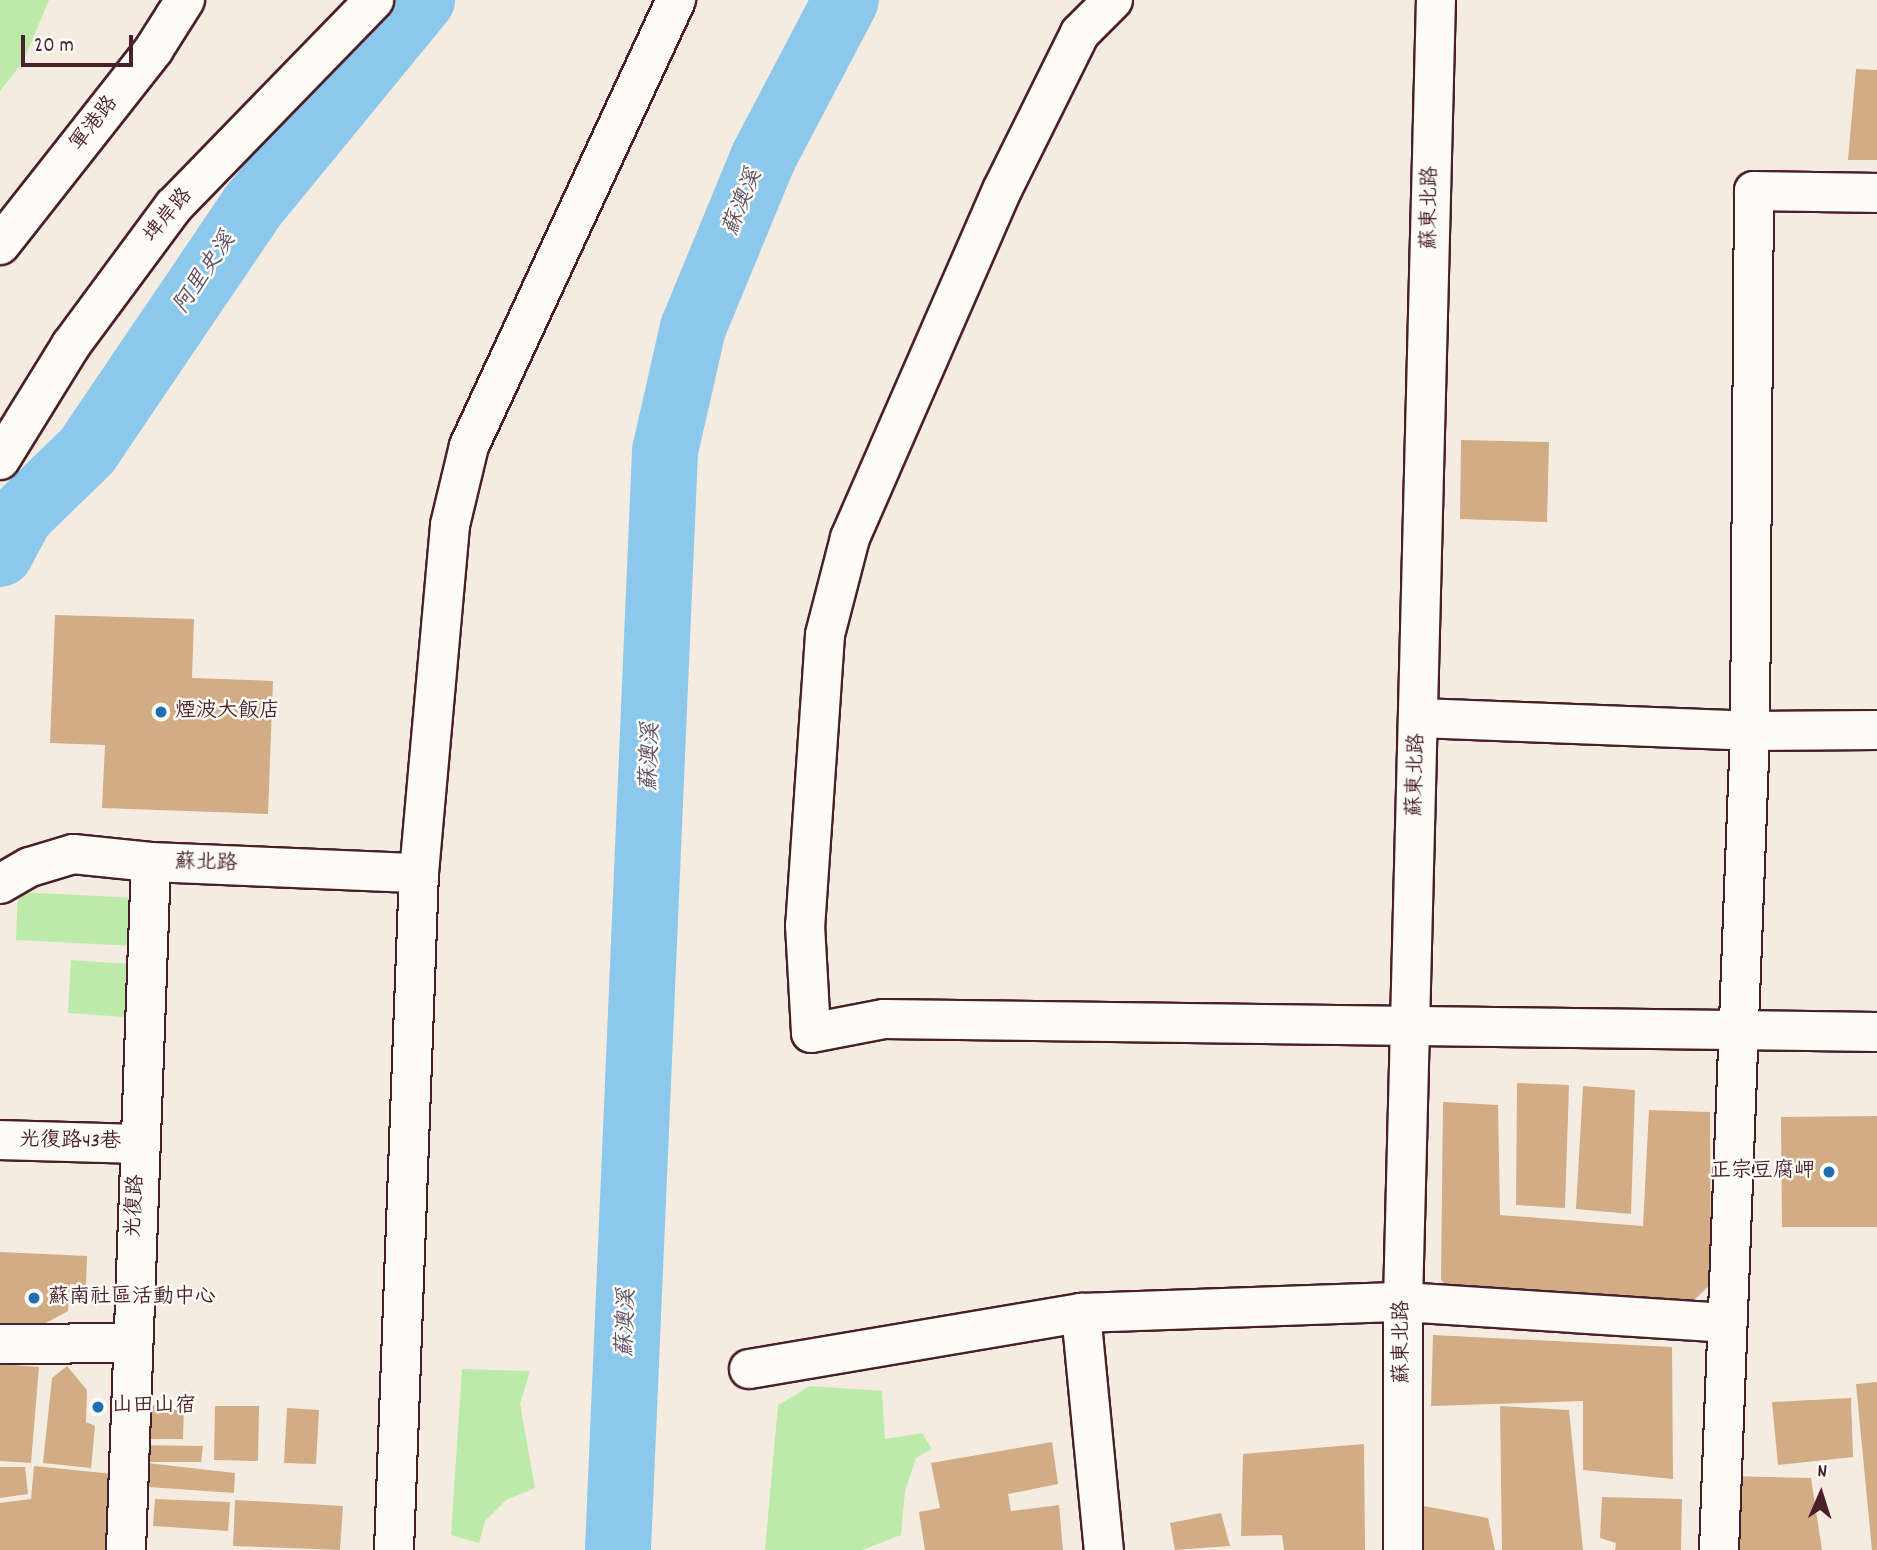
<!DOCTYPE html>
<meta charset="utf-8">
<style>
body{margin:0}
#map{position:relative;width:1877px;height:1550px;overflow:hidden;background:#f4ece0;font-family:Dekko,"LXGW WenKai TC",sans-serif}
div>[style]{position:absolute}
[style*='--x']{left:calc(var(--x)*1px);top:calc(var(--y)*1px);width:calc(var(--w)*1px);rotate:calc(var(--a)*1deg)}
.green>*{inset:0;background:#bceaa9}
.river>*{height:66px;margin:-33px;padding:0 33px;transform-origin:33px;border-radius:33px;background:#8cc7ec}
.building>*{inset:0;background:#d2ac84}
.roads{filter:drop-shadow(2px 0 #4a1f2b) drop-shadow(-2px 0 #4a1f2b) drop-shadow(0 2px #4a1f2b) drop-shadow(0 -2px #4a1f2b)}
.minor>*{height:38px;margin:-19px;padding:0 19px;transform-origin:19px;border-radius:19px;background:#fdfcf7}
.dots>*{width:19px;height:19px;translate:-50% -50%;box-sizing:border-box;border:4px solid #fdfcf7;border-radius:50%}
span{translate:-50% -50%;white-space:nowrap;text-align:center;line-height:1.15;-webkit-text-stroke:5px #fdfcf7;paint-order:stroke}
.street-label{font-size:21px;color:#4a1f2b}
.poi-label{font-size:21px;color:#4a1f2b}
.left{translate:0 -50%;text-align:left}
.right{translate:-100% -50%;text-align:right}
.water-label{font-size:23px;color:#5e5165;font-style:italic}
.north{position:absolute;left:1786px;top:1459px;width:70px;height:70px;-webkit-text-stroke:5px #fdfcf7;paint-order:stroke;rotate:3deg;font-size:19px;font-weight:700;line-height:28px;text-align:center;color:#4a1f2b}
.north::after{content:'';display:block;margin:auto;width:24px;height:32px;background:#4a1f2b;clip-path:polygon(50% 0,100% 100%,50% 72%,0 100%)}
.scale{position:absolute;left:21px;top:35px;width:112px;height:32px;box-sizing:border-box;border:4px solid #4a1f2b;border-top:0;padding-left:9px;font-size:21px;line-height:24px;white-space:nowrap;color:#4a1f2b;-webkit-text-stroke:5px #fdfcf7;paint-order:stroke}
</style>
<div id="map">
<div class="green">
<div style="clip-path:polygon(0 0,49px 0,23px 62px,0 91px)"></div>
<div style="clip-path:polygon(18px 892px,137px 898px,135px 946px,16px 940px)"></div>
<div style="clip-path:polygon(71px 960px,129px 964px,125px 1017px,68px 1013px)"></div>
<div style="clip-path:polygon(462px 1369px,530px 1371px,520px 1404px,535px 1488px,506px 1500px,485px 1521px,479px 1543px,451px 1535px)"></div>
<div style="clip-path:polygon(810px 1386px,882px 1391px,885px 1439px,922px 1433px,932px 1449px,916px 1458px,905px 1491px,901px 1535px,862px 1550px,765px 1550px,778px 1405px)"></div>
</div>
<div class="river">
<div style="--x:0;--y:554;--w:44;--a:-61.7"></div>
<div style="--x:21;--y:515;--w:92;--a:-44.1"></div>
<div style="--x:87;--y:451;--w:295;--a:-55.9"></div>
<div style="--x:252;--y:207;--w:268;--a:-50.6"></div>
<div style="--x:618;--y:1550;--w:1100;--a:-87.55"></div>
<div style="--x:665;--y:451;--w:126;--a:-77.2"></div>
<div style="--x:693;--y:328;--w:184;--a:-67.6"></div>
<div style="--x:763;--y:158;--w:178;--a:-62.3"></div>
</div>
<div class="building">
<div style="clip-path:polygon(1856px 69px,1877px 70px,1877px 160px,1848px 160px)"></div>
<div style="clip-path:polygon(1461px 440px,1549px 442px,1547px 522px,1460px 519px)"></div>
<div style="clip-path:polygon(55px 615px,194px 619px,192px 678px,273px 681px,268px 814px,102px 808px,105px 745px,50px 743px)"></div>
<div style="clip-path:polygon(1517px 1083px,1569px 1085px,1565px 1208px,1516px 1205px)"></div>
<div style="clip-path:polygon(1583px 1086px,1635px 1090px,1631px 1214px,1576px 1209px)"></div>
<div style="clip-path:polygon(1443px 1102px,1498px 1105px,1500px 1215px,1643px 1226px,1649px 1110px,1710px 1112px,1711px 1284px,1691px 1303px,1457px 1295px,1441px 1280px)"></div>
<div style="clip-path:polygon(1877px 1116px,1877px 1227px,1782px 1227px,1781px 1117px)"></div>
<div style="clip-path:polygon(0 1252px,87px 1256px,86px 1285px,70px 1284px,68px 1311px,35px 1329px,0 1325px)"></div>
<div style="clip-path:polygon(1433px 1335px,1672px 1347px,1673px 1479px,1583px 1470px,1583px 1401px,1431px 1406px)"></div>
<div style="clip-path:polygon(0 1364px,39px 1367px,31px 1463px,0 1461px)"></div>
<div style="clip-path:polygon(67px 1366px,87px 1390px,86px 1422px,95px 1426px,91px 1468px,43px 1463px,52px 1378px)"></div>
<div style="clip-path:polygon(1877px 1382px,1877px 1550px,1872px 1550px,1856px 1384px)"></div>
<div style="clip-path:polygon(1851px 1398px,1853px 1457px,1778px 1465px,1772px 1402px)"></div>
<div style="clip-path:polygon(138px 1405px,184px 1406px,183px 1439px,138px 1439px)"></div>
<div style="clip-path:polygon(215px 1406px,259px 1406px,258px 1461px,214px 1460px)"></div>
<div style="clip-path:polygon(1500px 1406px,1569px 1410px,1583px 1550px,1502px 1550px)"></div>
<div style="clip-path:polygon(287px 1408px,319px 1410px,316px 1464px,284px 1463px)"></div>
<div style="clip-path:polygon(1052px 1442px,1058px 1484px,1008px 1494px,1011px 1511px,1059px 1505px,1063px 1550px,925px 1550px,919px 1512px,940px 1508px,931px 1463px)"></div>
<div style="clip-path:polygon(1364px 1444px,1365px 1550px,1284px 1550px,1282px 1535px,1241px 1536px,1243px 1454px)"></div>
<div style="clip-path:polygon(136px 1445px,203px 1446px,201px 1462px,138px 1462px,235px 1473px,234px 1493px,135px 1486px)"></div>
<div style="clip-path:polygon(34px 1466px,113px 1474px,106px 1550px,0 1550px,0 1503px,31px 1499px)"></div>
<div style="clip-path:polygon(0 1467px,25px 1467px,28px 1494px,0 1498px)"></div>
<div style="clip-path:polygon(1725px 1476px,1811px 1478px,1822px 1550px,1722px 1550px)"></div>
<div style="clip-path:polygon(1602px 1497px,1682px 1499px,1681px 1550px,1615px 1550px,1616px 1543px,1600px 1538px)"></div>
<div style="clip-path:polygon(155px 1499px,230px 1502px,228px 1531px,153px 1526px)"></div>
<div style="clip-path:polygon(235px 1500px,343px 1506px,340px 1550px,233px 1546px)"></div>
<div style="clip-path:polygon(1418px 1505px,1488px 1518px,1495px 1550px,1421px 1550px)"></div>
<div style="clip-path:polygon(1221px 1513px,1230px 1546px,1175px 1550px,1170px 1523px)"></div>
</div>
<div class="roads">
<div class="minor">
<div style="--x:1113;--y:0;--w:47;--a:135"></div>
<div style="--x:1080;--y:33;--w:175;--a:116.4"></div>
<div style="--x:1002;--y:190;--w:380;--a:113.6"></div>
<div style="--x:850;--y:538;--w:100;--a:104.5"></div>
<div style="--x:825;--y:635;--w:291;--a:93.9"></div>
<div style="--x:805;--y:925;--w:108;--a:86.8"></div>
<div style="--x:811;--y:1033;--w:74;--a:-10.9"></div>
<div style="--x:884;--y:1019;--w:993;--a:0.75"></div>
<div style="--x:0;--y:245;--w:249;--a:-51.8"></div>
<div style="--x:154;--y:49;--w:58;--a:-57.7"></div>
<div style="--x:0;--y:460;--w:135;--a:-58.3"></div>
<div style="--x:71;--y:345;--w:173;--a:-53.5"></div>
<div style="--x:174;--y:206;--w:287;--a:-45.8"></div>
<div style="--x:1419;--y:718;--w:331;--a:2.2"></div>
<div style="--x:1750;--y:731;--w:127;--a:-0.5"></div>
<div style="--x:0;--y:884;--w:34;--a:-30"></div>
<div style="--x:30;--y:867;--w:45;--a:-16.8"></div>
<div style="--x:73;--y:854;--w:78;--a:5.9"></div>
<div style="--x:151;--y:862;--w:268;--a:2.4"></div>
<div style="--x:0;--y:1140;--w:139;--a:1.6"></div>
<div style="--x:1081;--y:1313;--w:238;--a:84.5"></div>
<div style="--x:0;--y:1344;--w:130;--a:-0.4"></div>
<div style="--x:749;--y:1369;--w:337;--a:-9.6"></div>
<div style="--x:1081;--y:1313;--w:322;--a:-2"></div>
<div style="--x:1403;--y:1302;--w:323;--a:3.7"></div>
<div style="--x:126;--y:1550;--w:688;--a:-87.92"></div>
<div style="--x:394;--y:1550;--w:677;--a:-87.89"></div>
<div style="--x:419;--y:873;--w:349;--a:-84.9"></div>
<div style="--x:450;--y:525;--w:81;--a:-76.5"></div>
<div style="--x:469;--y:446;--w:492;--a:-65.1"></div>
<div style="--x:1403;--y:1550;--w:248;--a:-90"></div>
<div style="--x:1403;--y:1302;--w:1302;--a:-88.55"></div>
<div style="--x:1719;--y:1550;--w:820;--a:-87.83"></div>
<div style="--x:1750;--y:731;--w:540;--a:-89.58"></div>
<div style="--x:1754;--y:191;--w:123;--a:0.9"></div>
</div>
</div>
<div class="dots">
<div style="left:161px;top:712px;background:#1f6fb2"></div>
<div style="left:1829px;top:1172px;background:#1f6fb2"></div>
<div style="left:34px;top:1298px;background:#1f6fb2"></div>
<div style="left:98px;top:1407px;background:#1f6fb2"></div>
</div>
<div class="street-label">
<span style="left:95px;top:124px;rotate:-52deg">軍港路</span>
<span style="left:1431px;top:208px;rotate:-89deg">蘇東北路</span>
<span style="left:169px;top:216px;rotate:-50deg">埤岸路</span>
<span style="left:1417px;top:775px;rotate:-88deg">蘇東北路</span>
<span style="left:206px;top:864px;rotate:2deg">蘇北路</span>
<span style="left:70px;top:1142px;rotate:1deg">光復路43巷</span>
<span style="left:136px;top:1206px;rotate:-87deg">光復路</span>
<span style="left:1403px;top:1342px;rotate:-90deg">蘇東北路</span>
</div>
<div class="poi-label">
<span class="left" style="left:175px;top:712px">煙波大飯店</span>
<span class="right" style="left:1815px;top:1172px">正宗豆腐岬</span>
<span class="left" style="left:48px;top:1298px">蘇南社區活動中心</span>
<span class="left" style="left:112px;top:1407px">山田山宿</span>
</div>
<div class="water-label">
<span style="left:744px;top:203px;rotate:-68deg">蘇澳溪</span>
<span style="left:206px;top:274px;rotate:-56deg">阿里史溪</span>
<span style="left:652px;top:757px;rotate:-88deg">蘇澳溪</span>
<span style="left:628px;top:1323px;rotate:-88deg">蘇澳溪</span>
</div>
<div class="north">N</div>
<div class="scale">20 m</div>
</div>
